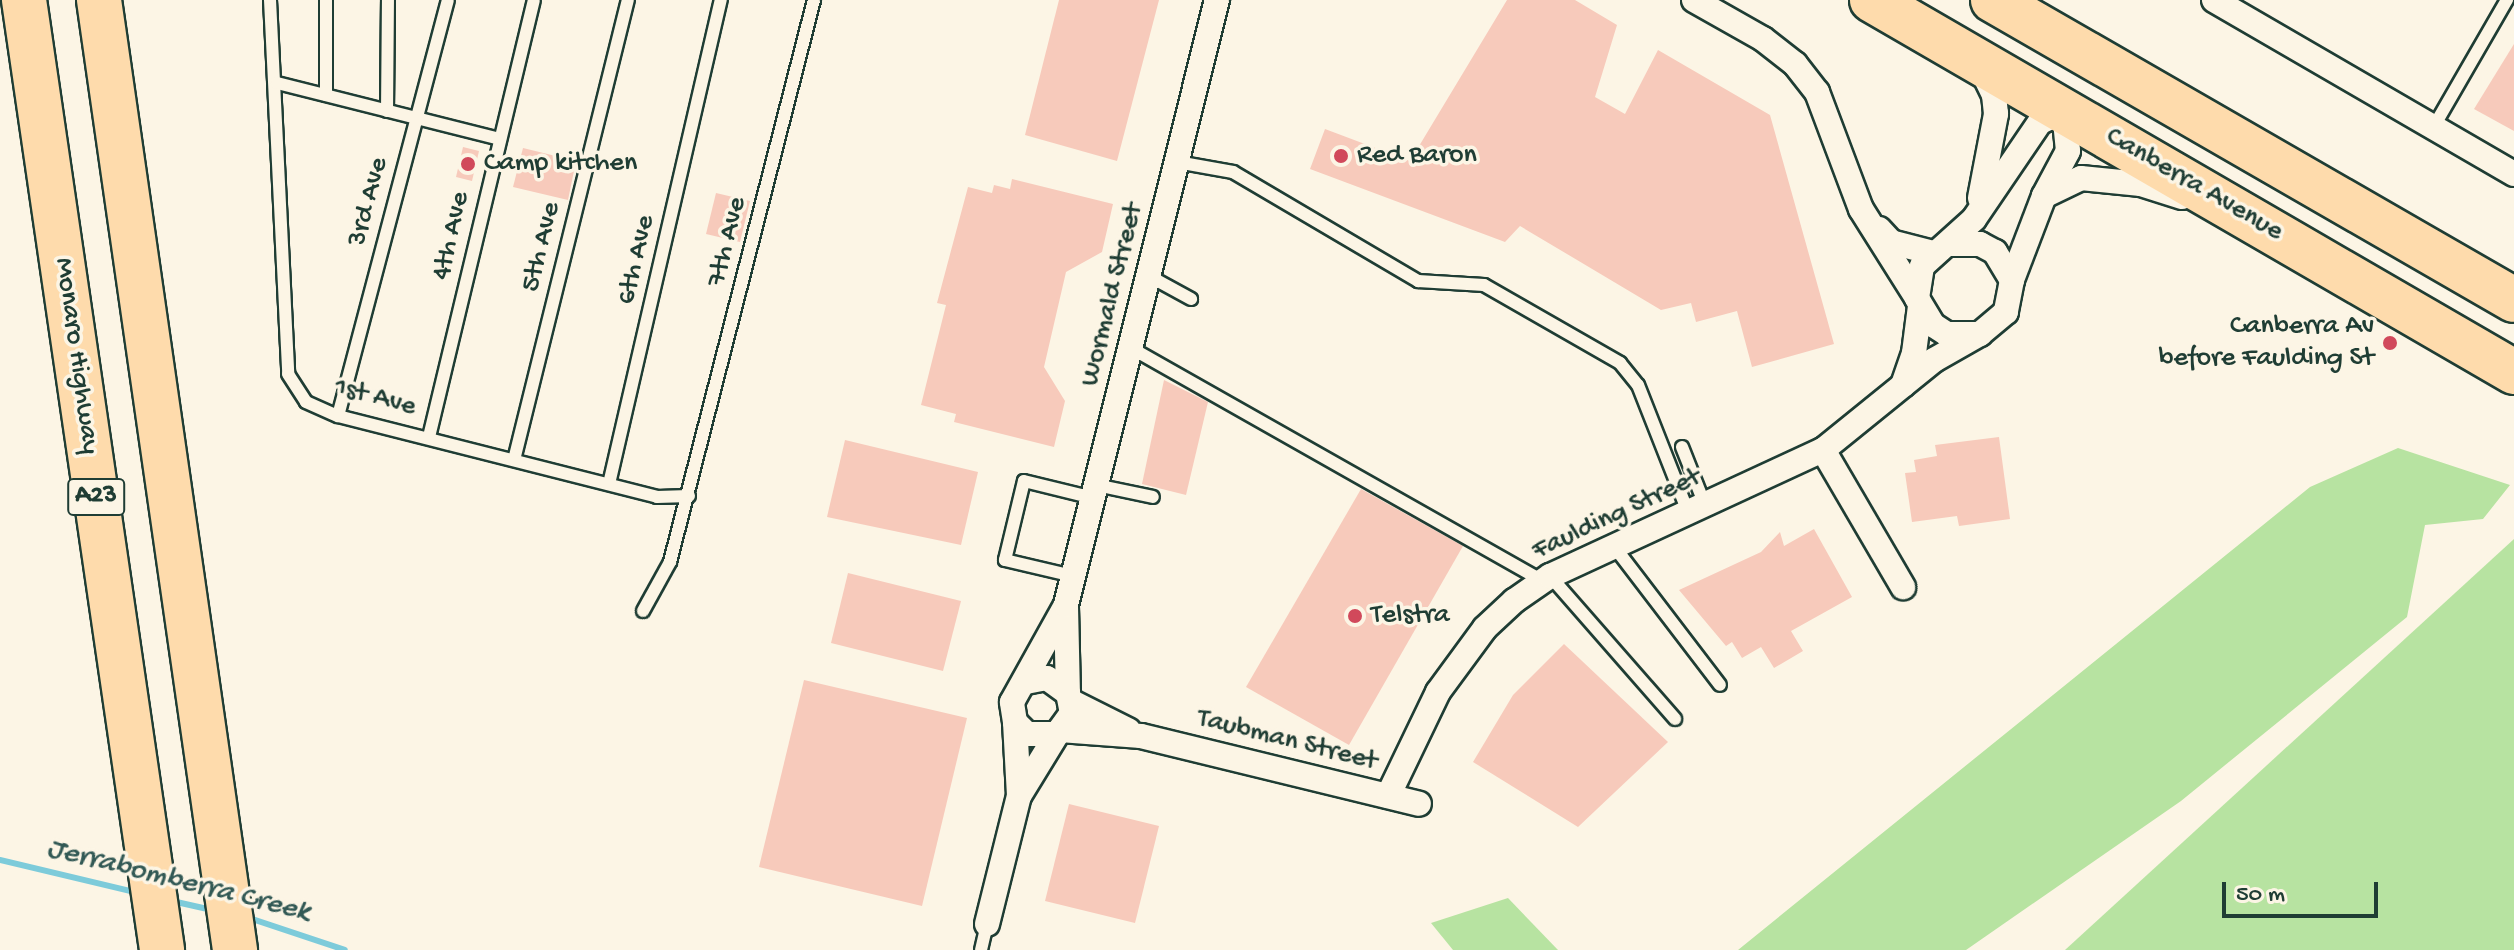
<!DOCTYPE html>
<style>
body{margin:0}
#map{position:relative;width:2514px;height:950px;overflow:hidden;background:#fcf5e5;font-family:"Gochi Hand",sans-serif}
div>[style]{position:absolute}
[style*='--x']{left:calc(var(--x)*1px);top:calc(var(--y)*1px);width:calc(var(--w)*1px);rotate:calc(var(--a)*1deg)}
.green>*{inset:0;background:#b7e3a1}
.stream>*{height:6px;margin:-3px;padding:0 3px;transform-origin:3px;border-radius:3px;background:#7dcbda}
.building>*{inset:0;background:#f7cabb}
.roads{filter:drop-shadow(2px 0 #1f3d34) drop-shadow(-2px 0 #1f3d34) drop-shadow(0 2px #1f3d34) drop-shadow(0 -2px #1f3d34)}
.lane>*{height:12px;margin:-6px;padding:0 6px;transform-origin:6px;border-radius:6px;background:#fcf5e5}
.street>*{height:24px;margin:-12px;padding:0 12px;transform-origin:12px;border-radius:12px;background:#fcf5e5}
.highway>*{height:44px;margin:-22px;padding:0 22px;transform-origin:22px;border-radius:22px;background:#fedbac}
.dots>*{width:22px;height:22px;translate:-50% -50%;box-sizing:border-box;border:4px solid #fcf5e5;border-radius:50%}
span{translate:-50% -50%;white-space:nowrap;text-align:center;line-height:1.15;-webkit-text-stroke:7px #fcf5e5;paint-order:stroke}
.shield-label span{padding:2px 6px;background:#fcf5e5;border:2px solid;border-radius:6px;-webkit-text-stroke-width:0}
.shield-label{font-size:26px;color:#1f3d34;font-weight:700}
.poi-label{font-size:28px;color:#1f3d34}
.left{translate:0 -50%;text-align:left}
.right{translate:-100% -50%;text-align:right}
.street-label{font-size:28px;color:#1f3d34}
.water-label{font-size:30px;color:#325955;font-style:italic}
.scale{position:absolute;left:2222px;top:882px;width:156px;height:36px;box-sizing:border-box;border:4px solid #1f3d34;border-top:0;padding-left:10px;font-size:24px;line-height:28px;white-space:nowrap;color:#1f3d34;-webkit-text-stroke:6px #fcf5e5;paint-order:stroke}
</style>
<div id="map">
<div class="green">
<div style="clip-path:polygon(2398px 448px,2510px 485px,2483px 519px,2425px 525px,2407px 617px,2181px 801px,1966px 950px,1738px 950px,2310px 487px)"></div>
<div style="clip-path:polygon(2514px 539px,2514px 950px,2065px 950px)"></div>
<div style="clip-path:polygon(1508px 898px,1558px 950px,1453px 950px,1431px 923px)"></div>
</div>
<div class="stream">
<div style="--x:0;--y:860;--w:142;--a:13.4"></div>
<div style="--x:172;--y:901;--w:41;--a:12.7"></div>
<div style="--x:246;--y:917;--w:104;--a:18.4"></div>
</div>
<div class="building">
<div style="clip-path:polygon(1059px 0,1159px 0,1117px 161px,1025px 135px)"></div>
<div style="clip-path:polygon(1507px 0,1575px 0,1617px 25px,1595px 97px,1625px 114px,1658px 50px,1770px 115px,1834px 344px,1752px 367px,1737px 311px,1696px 322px,1691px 303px,1661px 310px,1520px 226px,1505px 242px,1310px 169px,1325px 129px,1410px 161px)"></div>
<div style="clip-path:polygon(2514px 44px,2514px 131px,2474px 109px)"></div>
<div style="clip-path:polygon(463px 147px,479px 151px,472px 181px,456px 177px)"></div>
<div style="clip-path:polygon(523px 148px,576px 161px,568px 200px,513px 187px)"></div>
<div style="clip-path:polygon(1012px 179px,1113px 204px,1102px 252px,1066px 272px,1044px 367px,1065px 401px,1054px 447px,954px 422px,956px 414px,921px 405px,946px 305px,937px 303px,968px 187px,992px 193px,994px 185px,1010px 189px)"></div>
<div style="clip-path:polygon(716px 193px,750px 201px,740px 242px,706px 234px)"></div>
<div style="clip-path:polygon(1164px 380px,1208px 402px,1186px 495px,1142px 484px)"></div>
<div style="clip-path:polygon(1999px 437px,2010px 519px,1959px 526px,1957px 516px,1912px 522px,1905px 473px,1916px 472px,1914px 460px,1937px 456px,1935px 445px)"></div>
<div style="clip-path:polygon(845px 440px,978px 472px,961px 545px,827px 517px)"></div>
<div style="clip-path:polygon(1361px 489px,1463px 546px,1349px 745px,1246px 687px)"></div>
<div style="clip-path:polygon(1814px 529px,1852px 597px,1791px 631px,1803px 651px,1774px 668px,1761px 647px,1742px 658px,1732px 642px,1726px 646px,1679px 590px,1761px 552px,1780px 532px,1784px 546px)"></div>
<div style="clip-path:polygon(848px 573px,961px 601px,943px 671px,831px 643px)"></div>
<div style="clip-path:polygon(1564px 644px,1668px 742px,1578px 827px,1473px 762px,1513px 695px)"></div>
<div style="clip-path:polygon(804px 680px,967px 718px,922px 906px,759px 867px)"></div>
<div style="clip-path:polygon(1069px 804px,1159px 826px,1135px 923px,1045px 901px)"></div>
</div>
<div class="roads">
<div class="lane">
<div style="--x:270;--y:0;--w:374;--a:87.2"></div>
<div style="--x:288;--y:374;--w:33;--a:57"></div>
<div style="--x:306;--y:402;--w:35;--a:24"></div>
<div style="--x:338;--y:416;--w:329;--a:14.2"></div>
<div style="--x:657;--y:497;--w:32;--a:-2"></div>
<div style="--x:326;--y:0;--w:95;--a:90"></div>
<div style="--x:277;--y:83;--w:230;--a:14.1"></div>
<div style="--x:387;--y:111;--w:111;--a:-89.5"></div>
<div style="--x:2433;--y:128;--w:148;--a:-60"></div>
<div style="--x:1177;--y:162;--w:57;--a:10.1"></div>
<div style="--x:1233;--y:172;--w:215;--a:30.5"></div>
<div style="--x:1418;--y:281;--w:66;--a:3.5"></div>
<div style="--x:1484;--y:285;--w:157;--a:29.8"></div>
<div style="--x:1620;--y:363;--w:28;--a:51"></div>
<div style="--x:1638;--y:385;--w:136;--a:68.5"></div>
<div style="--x:1149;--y:276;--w:48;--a:28.7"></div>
<div style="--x:1131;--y:348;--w:472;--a:29.5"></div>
<div style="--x:338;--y:416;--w:430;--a:-75.2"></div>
<div style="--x:429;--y:437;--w:449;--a:-76.5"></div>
<div style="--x:1682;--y:447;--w:62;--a:68.4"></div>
<div style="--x:514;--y:460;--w:474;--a:-76.1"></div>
<div style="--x:609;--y:484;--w:497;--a:-77"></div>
<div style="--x:1096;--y:485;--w:58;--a:11.9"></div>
<div style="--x:1613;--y:545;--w:176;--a:52.6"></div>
<div style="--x:1073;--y:576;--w:70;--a:-166.8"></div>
<div style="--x:1005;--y:560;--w:81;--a:-76.5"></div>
<div style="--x:1024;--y:481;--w:71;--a:13.8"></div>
<div style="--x:1550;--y:576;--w:190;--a:48.8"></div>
<div style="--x:643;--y:611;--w:56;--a:-61.1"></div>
<div style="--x:670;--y:562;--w:580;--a:-75.63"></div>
<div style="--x:981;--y:950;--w:27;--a:-77"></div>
</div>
<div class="street">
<div style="--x:1694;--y:0;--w:79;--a:29.5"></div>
<div style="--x:1763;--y:39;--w:41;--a:38"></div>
<div style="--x:1795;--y:64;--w:36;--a:52"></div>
<div style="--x:1817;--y:92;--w:125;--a:69.4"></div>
<div style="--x:1861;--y:209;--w:105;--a:57.8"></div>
<div style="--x:2214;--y:0;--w:347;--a:30.1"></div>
<div style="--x:2044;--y:196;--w:41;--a:-25.9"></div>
<div style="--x:2081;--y:178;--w:60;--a:5.7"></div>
<div style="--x:2141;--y:184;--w:43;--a:17.6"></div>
<div style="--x:1980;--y:198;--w:86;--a:-79.2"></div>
<div style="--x:1996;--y:114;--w:19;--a:-96"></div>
<div style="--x:1994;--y:95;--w:30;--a:-116"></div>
<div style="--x:1879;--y:229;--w:18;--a:47"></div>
<div style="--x:1891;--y:242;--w:43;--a:14.7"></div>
<div style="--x:1948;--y:244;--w:32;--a:0"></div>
<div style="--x:1980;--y:244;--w:17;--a:28"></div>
<div style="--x:1995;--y:252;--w:33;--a:59"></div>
<div style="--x:2012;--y:280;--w:33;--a:101"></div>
<div style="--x:2006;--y:312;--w:34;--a:140"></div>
<div style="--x:1980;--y:334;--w:33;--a:180"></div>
<div style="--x:1947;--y:334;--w:17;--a:-147"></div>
<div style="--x:1933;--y:325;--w:31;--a:-121"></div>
<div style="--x:1917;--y:298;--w:32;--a:-81"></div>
<div style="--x:1922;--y:266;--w:70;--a:-42.1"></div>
<div style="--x:1974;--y:219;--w:117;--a:-55.8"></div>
<div style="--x:2040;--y:122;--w:26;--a:-25"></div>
<div style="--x:2064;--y:111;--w:40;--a:84.3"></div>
<div style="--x:2068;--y:151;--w:51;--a:118.1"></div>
<div style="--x:2044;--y:196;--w:90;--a:110.9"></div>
<div style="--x:1903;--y:385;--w:34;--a:-71"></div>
<div style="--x:1914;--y:353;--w:47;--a:-82.7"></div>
<div style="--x:1823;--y:450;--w:159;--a:59.7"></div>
<div style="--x:1066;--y:607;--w:86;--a:88.7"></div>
<div style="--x:1026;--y:682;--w:21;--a:-11"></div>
<div style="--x:1047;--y:678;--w:26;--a:36"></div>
<div style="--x:1068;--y:693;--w:20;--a:79"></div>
<div style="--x:1072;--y:713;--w:26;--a:126"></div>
<div style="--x:1057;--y:734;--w:30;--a:180"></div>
<div style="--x:1027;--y:734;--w:17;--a:-135"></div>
<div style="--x:1015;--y:722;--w:20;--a:-99"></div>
<div style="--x:1012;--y:702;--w:111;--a:-60.9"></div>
<div style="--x:1066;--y:605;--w:624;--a:-75.99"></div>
<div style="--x:1072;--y:702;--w:63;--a:26.6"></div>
<div style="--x:1015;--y:722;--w:74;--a:86.9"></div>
<div style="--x:1060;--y:730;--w:81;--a:4.2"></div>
<div style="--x:1141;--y:736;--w:286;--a:13.7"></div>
<div style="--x:1388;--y:796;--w:115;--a:-64.3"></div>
<div style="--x:1438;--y:692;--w:79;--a:-53.7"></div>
<div style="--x:1485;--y:628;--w:40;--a:-43"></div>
<div style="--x:1514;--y:601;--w:44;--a:-34.8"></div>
<div style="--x:1550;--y:576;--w:301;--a:-24.8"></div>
<div style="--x:1823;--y:450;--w:143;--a:-39"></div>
<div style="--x:1934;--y:360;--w:53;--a:-29.5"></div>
<div style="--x:987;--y:924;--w:132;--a:-76"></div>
<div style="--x:1019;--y:796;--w:73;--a:-58.5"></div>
</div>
<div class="highway">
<div style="--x:24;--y:0;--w:960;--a:81.73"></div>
<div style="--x:99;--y:0;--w:960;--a:81.85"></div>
<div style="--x:1872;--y:0;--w:742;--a:30.09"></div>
<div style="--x:1993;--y:0;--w:601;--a:29.93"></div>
</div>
</div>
<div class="dots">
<div style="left:1341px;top:156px;background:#d1495b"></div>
<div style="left:468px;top:164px;background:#d1495b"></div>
<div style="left:2390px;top:343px;background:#d1495b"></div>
<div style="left:1355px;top:616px;background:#d1495b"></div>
</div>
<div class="shield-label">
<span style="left:96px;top:497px">A23</span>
</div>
<div class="poi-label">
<span class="left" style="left:1357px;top:156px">Red Baron</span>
<span class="left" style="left:484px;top:164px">Camp kitchen</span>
<span class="right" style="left:2374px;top:343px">Canberra Av<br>before Faulding St</span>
<span class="left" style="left:1371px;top:616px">Telstra</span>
</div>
<div class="street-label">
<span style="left:2194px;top:185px;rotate:30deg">Canberra Avenue</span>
<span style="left:369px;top:202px;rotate:-75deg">3rd Ave</span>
<span style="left:452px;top:236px;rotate:-77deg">4th Ave</span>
<span style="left:728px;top:242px;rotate:-76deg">7th Ave</span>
<span style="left:542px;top:247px;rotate:-76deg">5th Ave</span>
<span style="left:637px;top:260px;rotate:-77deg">6th Ave</span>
<span style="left:1113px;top:295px;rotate:-76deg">Wormald Street</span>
<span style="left:76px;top:356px;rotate:82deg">Monaro Highway</span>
<span style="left:375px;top:398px;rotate:15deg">1st Ave</span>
<span style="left:1617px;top:515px;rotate:-25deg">Faulding Street</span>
<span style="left:1287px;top:741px;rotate:14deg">Taubman Street</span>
</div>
<div class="water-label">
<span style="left:178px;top:882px;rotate:14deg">Jerrabomberra Creek</span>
</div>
<div class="scale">50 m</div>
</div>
